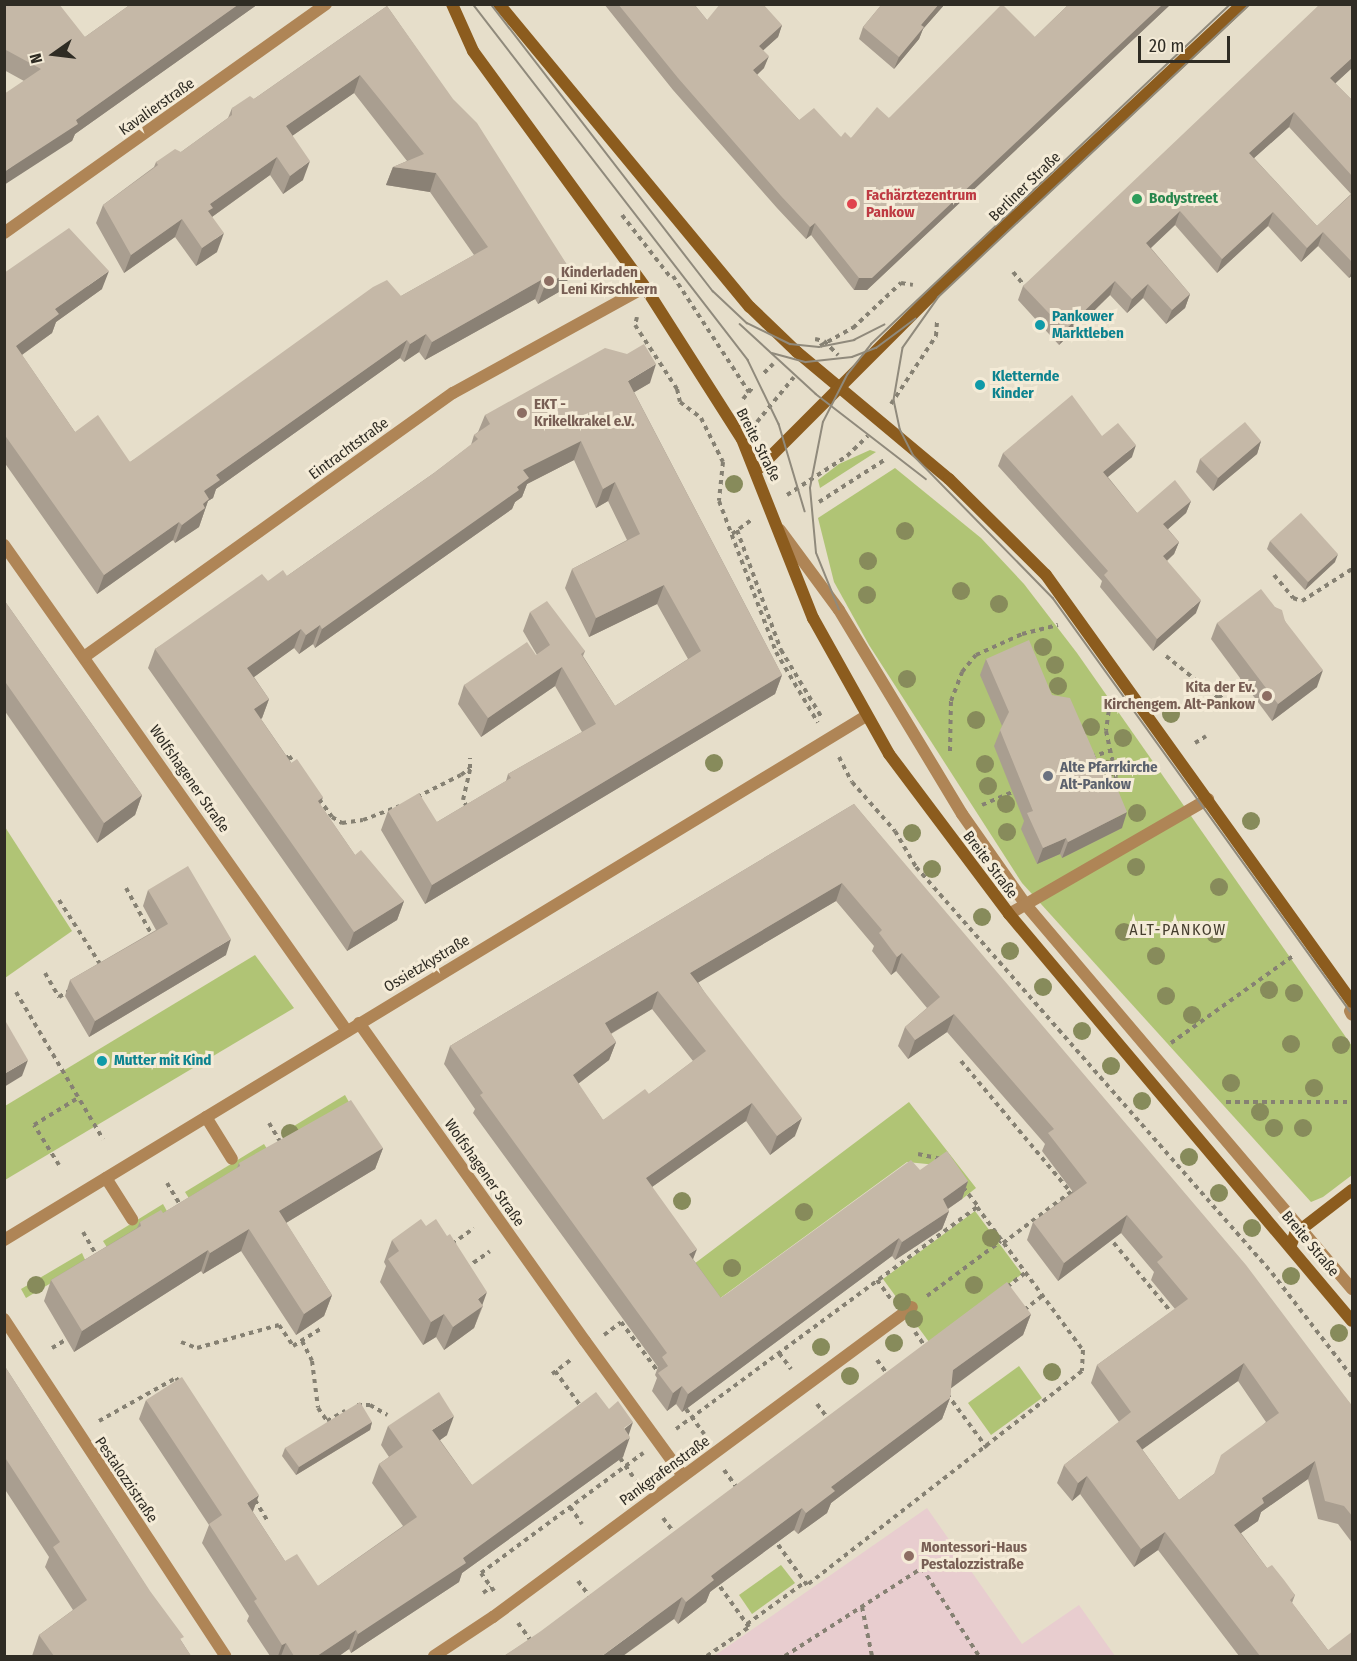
<!DOCTYPE html>
<meta charset="utf-8">
<style>
body{margin:0}
#map{position:relative;width:1357px;height:1661px;overflow:hidden;background:#e6deca;font-family:"Fira Sans Condensed",sans-serif}
div>[style]{position:absolute}
[style*='--x']{left:calc(var(--x)*1px);top:calc(var(--y)*1px);width:calc(var(--w)*1px);rotate:calc(var(--a)*1deg)}
.education>*{inset:0;background:#e8cdcf}
.green>*{inset:0;background:#b0c475}
.path>*{height:4px;margin-top:-2px;transform-origin:0;background:repeating-linear-gradient(90deg,#868173 0 4.5px,transparent 0 9px)}
.lane>*{height:12px;margin:-6px;padding:0 6px;transform-origin:6px;border-radius:6px;background:#af8556}
.street>*{height:12px;margin:-6px;padding:0 6px;transform-origin:6px;border-radius:6px;background:#af8556}
.secondary>*{height:12px;margin:-6px;padding:0 6px;transform-origin:6px;border-radius:6px;background:#8c5c1e}
.tram>*{height:1.5px;margin:-0.75px;padding:0 0.75px;transform-origin:0.75px;border-radius:0.75px;background:#908a7c}
.trees>*{width:18px;height:18px;margin:-9px;border-radius:50%;background:#878b5b}
.wall>*{inset:0;background:#a99e90}
.shaded-wall>*{inset:0;background:#8a8175}
.building>*{inset:0;background:#c5b8a7}
.dots>*{width:16px;height:16px;translate:-50% -50%;box-sizing:border-box;border:3px solid #f4ebd7;border-radius:50%}
span{translate:-50% -50%;white-space:nowrap;text-align:center;line-height:1.15;-webkit-text-stroke:6px #f4ebd7;paint-order:stroke}
.street-label{font-size:15px;color:#2f2c24}
.health-label{font-size:15px;color:#be3a42;font-weight:700}
.left{translate:0 -50%;text-align:left}
.leisure-label{font-size:15px;color:#27864d;font-weight:700}
.education-label{font-size:15px;color:#785e54;font-weight:700}
.right{translate:-100% -50%;text-align:right}
.culture-label{font-size:15px;color:#0d838f;font-weight:700}
.worship-label{font-size:15px;color:#5b616d;font-weight:700}
.neighbourhood-label{font-size:16px;color:#463f2f;letter-spacing:1.5px}
.frame{position:absolute;inset:0;border:6px solid #2f2c24;pointer-events:none}
.north{position:absolute;left:24px;top:24px;width:60px;height:60px;-webkit-text-stroke:4px #f4ebd7;paint-order:stroke;rotate:256deg;font-size:16px;font-weight:700;line-height:24px;text-align:center;color:#2f2c24}
.north::after{content:'';display:block;margin:auto;width:21px;height:27px;background:#2f2c24;clip-path:polygon(50% 0,100% 100%,50% 72%,0 100%)}
.scale{position:absolute;left:1138px;top:36px;width:92px;height:27px;box-sizing:border-box;border:3px solid #2f2c24;border-top:0;padding-left:8px;font-size:18px;line-height:21px;white-space:nowrap;color:#2f2c24;-webkit-text-stroke:4px #f4ebd7;paint-order:stroke}
</style>
<div id="map">
<div class="education">
<div style="clip-path:polygon(927px 1508px,1022px 1644px,1079px 1605px,1115px 1656px,714px 1656px)"></div>
</div>
<div class="green">
<div style="clip-path:polygon(870px 450px,876px 452px,820px 488px,818px 480px,839px 464px)"></div>
<div style="clip-path:polygon(895px 468px,981px 538px,1024px 584px,1077px 653px,1352px 1046px,1352px 1175px,1323px 1197px,1311px 1202px,1022px 883px,869px 645px,834px 582px,818px 518px)"></div>
<div style="clip-path:polygon(5px 827px,72px 931px,5px 978px,4px 978px)"></div>
<div style="clip-path:polygon(255px 955px,294px 1008px,5px 1180px,5px 1106px)"></div>
<div style="clip-path:polygon(345px 1095px,350px 1104px,290px 1140px,284px 1132px)"></div>
<div style="clip-path:polygon(909px 1102px,976px 1188px,962px 1199px,937px 1165px,907px 1162px,708px 1307px,690px 1267px)"></div>
<div style="clip-path:polygon(264px 1144px,269px 1152px,190px 1200px,185px 1192px)"></div>
<div style="clip-path:polygon(163px 1204px,168px 1213px,108px 1249px,103px 1241px)"></div>
<div style="clip-path:polygon(975px 1211px,1022px 1274px,929px 1342px,883px 1279px)"></div>
<div style="clip-path:polygon(82px 1253px,86px 1262px,26px 1298px,21px 1289px)"></div>
<div style="clip-path:polygon(1019px 1366px,1042px 1398px,991px 1435px,968px 1403px)"></div>
<div style="clip-path:polygon(781px 1565px,795px 1583px,752px 1614px,739px 1595px)"></div>
</div>
<div class="path">
<div style="--x:622;--y:215;--w:80;--a:52.1"></div>
<div style="--x:1013;--y:272;--w:16;--a:50"></div>
<div style="--x:673;--y:276;--w:139;--a:56.8"></div>
<div style="--x:637;--y:317;--w:8;--a:104"></div>
<div style="--x:635;--y:325;--w:77;--a:56.7"></div>
<div style="--x:677;--y:389;--w:13;--a:77"></div>
<div style="--x:680;--y:402;--w:26;--a:37"></div>
<div style="--x:701;--y:418;--w:49;--a:63.4"></div>
<div style="--x:723;--y:462;--w:39;--a:96"></div>
<div style="--x:719;--y:501;--w:161;--a:69.3"></div>
<div style="--x:776;--y:652;--w:82;--a:59.4"></div>
<div style="--x:815;--y:339;--w:9;--a:13"></div>
<div style="--x:824;--y:341;--w:20;--a:45"></div>
<div style="--x:820;--y:346;--w:38;--a:-29"></div>
<div style="--x:853;--y:328;--w:66;--a:-43.2"></div>
<div style="--x:901;--y:283;--w:12;--a:9"></div>
<div style="--x:764;--y:373;--w:13;--a:-45"></div>
<div style="--x:743;--y:399;--w:17;--a:-50"></div>
<div style="--x:891;--y:404;--w:82;--a:-56.5"></div>
<div style="--x:936;--y:336;--w:16;--a:-86"></div>
<div style="--x:757;--y:422;--w:58;--a:-50.6"></div>
<div style="--x:787;--y:495;--w:72;--a:-33"></div>
<div style="--x:847;--y:456;--w:29;--a:-44"></div>
<div style="--x:819;--y:502;--w:80;--a:-32.7"></div>
<div style="--x:737;--y:530;--w:128;--a:69.9"></div>
<div style="--x:781;--y:650;--w:79;--a:58.9"></div>
<div style="--x:732;--y:534;--w:24;--a:-36"></div>
<div style="--x:1274;--y:575;--w:30;--a:50"></div>
<div style="--x:1293;--y:598;--w:9;--a:18"></div>
<div style="--x:1302;--y:601;--w:59;--a:-32.6"></div>
<div style="--x:1166;--y:656;--w:67;--a:38.9"></div>
<div style="--x:1218;--y:698;--w:30;--a:-37"></div>
<div style="--x:1110;--y:702;--w:29;--a:98"></div>
<div style="--x:1106;--y:731;--w:47;--a:77.7"></div>
<div style="--x:1116;--y:777;--w:9;--a:103"></div>
<div style="--x:1195;--y:743;--w:13;--a:-32"></div>
<div style="--x:950;--y:751;--w:50;--a:-88.9"></div>
<div style="--x:951;--y:701;--w:31;--a:-69"></div>
<div style="--x:962;--y:672;--w:22;--a:-51"></div>
<div style="--x:976;--y:655;--w:51;--a:-24.5"></div>
<div style="--x:1022;--y:634;--w:37;--a:-14"></div>
<div style="--x:839;--y:757;--w:28;--a:63"></div>
<div style="--x:852;--y:782;--w:65;--a:48.7"></div>
<div style="--x:895;--y:831;--w:42;--a:59.7"></div>
<div style="--x:916;--y:867;--w:540;--a:48.75"></div>
<div style="--x:1272;--y:1273;--w:131;--a:52.4"></div>
<div style="--x:1091;--y:757;--w:20;--a:-18"></div>
<div style="--x:285;--y:759;--w:5;--a:-37"></div>
<div style="--x:289;--y:756;--w:12;--a:55"></div>
<div style="--x:417;--y:797;--w:49;--a:-26.6"></div>
<div style="--x:461;--y:775;--w:11;--a:-38"></div>
<div style="--x:470;--y:768;--w:10;--a:-90"></div>
<div style="--x:319;--y:799;--w:22;--a:54"></div>
<div style="--x:332;--y:817;--w:12;--a:31"></div>
<div style="--x:342;--y:823;--w:21;--a:-8"></div>
<div style="--x:363;--y:820;--w:39;--a:-21"></div>
<div style="--x:982;--y:805;--w:34;--a:-23"></div>
<div style="--x:467;--y:807;--w:8;--a:-120"></div>
<div style="--x:463;--y:800;--w:32;--a:-77"></div>
<div style="--x:126;--y:888;--w:56;--a:61.1"></div>
<div style="--x:59;--y:900;--w:80;--a:57.3"></div>
<div style="--x:45;--y:973;--w:28;--a:60"></div>
<div style="--x:59;--y:997;--w:13;--a:-32"></div>
<div style="--x:16;--y:992;--w:171;--a:59.4"></div>
<div style="--x:1171;--y:1043;--w:150;--a:-35.5"></div>
<div style="--x:961;--y:1061;--w:176;--a:50.1"></div>
<div style="--x:1226;--y:1102;--w:126;--a:0"></div>
<div style="--x:269;--y:1123;--w:23;--a:59"></div>
<div style="--x:918;--y:1154;--w:25;--a:12"></div>
<div style="--x:59;--y:1165;--w:47;--a:-122"></div>
<div style="--x:34;--y:1125;--w:52;--a:-31.5"></div>
<div style="--x:167;--y:1183;--w:27;--a:59"></div>
<div style="--x:963;--y:1187;--w:24;--a:52"></div>
<div style="--x:83;--y:1232;--w:28;--a:60"></div>
<div style="--x:1108;--y:1236;--w:99;--a:50.3"></div>
<div style="--x:1003;--y:1243;--w:86;--a:-37"></div>
<div style="--x:452;--y:1244;--w:27;--a:-36"></div>
<div style="--x:466;--y:1268;--w:29;--a:-35"></div>
<div style="--x:877;--y:1280;--w:24;--a:54"></div>
<div style="--x:1007;--y:1287;--w:23;--a:-38"></div>
<div style="--x:927;--y:1296;--w:92;--a:-36.6"></div>
<div style="--x:1024;--y:1310;--w:23;--a:-38"></div>
<div style="--x:915;--y:1332;--w:19;--a:55"></div>
<div style="--x:604;--y:1335;--w:21;--a:-37"></div>
<div style="--x:621;--y:1322;--w:64;--a:53.3"></div>
<div style="--x:302;--y:1341;--w:22;--a:63"></div>
<div style="--x:312;--y:1361;--w:47;--a:82.7"></div>
<div style="--x:318;--y:1408;--w:16;--a:55"></div>
<div style="--x:327;--y:1421;--w:21;--a:-29"></div>
<div style="--x:181;--y:1342;--w:17;--a:21"></div>
<div style="--x:197;--y:1348;--w:85;--a:-15.7"></div>
<div style="--x:279;--y:1325;--w:25;--a:56"></div>
<div style="--x:293;--y:1346;--w:34;--a:-32"></div>
<div style="--x:52;--y:1348;--w:17;--a:-31"></div>
<div style="--x:779;--y:1353;--w:20;--a:53"></div>
<div style="--x:877;--y:1360;--w:19;--a:54"></div>
<div style="--x:555;--y:1371;--w:46;--a:53.9"></div>
<div style="--x:552;--y:1374;--w:25;--a:-37"></div>
<div style="--x:947;--y:1394;--w:67;--a:53.5"></div>
<div style="--x:817;--y:1404;--w:20;--a:53"></div>
<div style="--x:357;--y:1405;--w:13;--a:0"></div>
<div style="--x:370;--y:1405;--w:20;--a:30"></div>
<div style="--x:686;--y:1409;--w:31;--a:54"></div>
<div style="--x:99;--y:1421;--w:88;--a:-29.2"></div>
<div style="--x:176;--y:1378;--w:6;--a:51"></div>
<div style="--x:676;--y:1429;--w:374;--a:-36.4"></div>
<div style="--x:977;--y:1207;--w:178;--a:53.5"></div>
<div style="--x:1083;--y:1350;--w:21;--a:93"></div>
<div style="--x:1082;--y:1371;--w:348;--a:142.1"></div>
<div style="--x:807;--y:1585;--w:57;--a:-125.7"></div>
<div style="--x:620;--y:1458;--w:33;--a:55"></div>
<div style="--x:724;--y:1470;--w:22;--a:54"></div>
<div style="--x:255;--y:1500;--w:23;--a:59"></div>
<div style="--x:570;--y:1507;--w:21;--a:55"></div>
<div style="--x:663;--y:1518;--w:20;--a:53"></div>
<div style="--x:578;--y:1581;--w:21;--a:53"></div>
<div style="--x:494;--y:1591;--w:22;--a:-126"></div>
<div style="--x:481;--y:1573;--w:202;--a:-36.5"></div>
<div style="--x:483;--y:1593;--w:10;--a:-37"></div>
<div style="--x:862;--y:1607;--w:50;--a:78.5"></div>
<div style="--x:518;--y:1623;--w:22;--a:54"></div>
<div style="--x:747;--y:1624;--w:72;--a:-35.9"></div>
<div style="--x:707;--y:1656;--w:51;--a:-34.6"></div>
<div style="--x:749;--y:1627;--w:57;--a:-125.7"></div>
<div style="--x:785;--y:1656;--w:163;--a:-32.7"></div>
<div style="--x:922;--y:1568;--w:105;--a:57.1"></div>
</div>
<div class="lane">
<div style="--x:780;--y:530;--w:99;--a:53.6"></div>
<div style="--x:839;--y:610;--w:238;--a:58.9"></div>
<div style="--x:962;--y:814;--w:111;--a:54.9"></div>
<div style="--x:1026;--y:905;--w:504;--a:49.67"></div>
<div style="--x:1009;--y:914;--w:230;--a:-30"></div>
<div style="--x:1350;--y:1011;--w:4;--a:63"></div>
<div style="--x:206;--y:1117;--w:49;--a:58.2"></div>
<div style="--x:106;--y:1178;--w:49;--a:57.6"></div>
<div style="--x:585;--y:1341;--w:167;--a:54"></div>
<div style="--x:493;--y:1617;--w:521;--a:-36.5"></div>
</div>
<div class="street">
<div style="--x:4;--y:233;--w:395;--a:-35.4"></div>
<div style="--x:4;--y:545;--w:595;--a:54.79"></div>
<div style="--x:84;--y:657;--w:454;--a:-35.6"></div>
<div style="--x:453;--y:393;--w:219;--a:-28.9"></div>
<div style="--x:359;--y:1023;--w:390;--a:54.6"></div>
<div style="--x:4;--y:1240;--w:1009;--a:-31.29"></div>
<div style="--x:4;--y:1319;--w:403;--a:56.7"></div>
<div style="--x:434;--y:1656;--w:71;--a:-33.5"></div>
</div>
<div class="secondary">
<div style="--x:452;--y:4;--w:51;--a:65.9"></div>
<div style="--x:473;--y:51;--w:292;--a:53.9"></div>
<div style="--x:645;--y:287;--w:180;--a:57.5"></div>
<div style="--x:742;--y:439;--w:193;--a:68.4"></div>
<div style="--x:813;--y:618;--w:156;--a:60.8"></div>
<div style="--x:889;--y:754;--w:200;--a:53.1"></div>
<div style="--x:1009;--y:914;--w:532;--a:49.88"></div>
<div style="--x:499;--y:4;--w:393;--a:50.4"></div>
<div style="--x:750;--y:307;--w:65;--a:43.8"></div>
<div style="--x:797;--y:352;--w:198;--a:39.9"></div>
<div style="--x:949;--y:479;--w:136;--a:44.7"></div>
<div style="--x:1046;--y:575;--w:525;--a:54.37"></div>
<div style="--x:756;--y:471;--w:259;--a:-45"></div>
<div style="--x:939;--y:288;--w:415;--a:-43.1"></div>
<div style="--x:1291;--y:1245;--w:12;--a:-70"></div>
<div style="--x:1295;--y:1234;--w:72;--a:-37.7"></div>
</div>
<div class="tram">
<div style="--x:473;--y:4;--w:450;--a:52.3"></div>
<div style="--x:748;--y:360;--w:71;--a:64.2"></div>
<div style="--x:779;--y:424;--w:91;--a:73.4"></div>
<div style="--x:491;--y:4;--w:363;--a:52.3"></div>
<div style="--x:713;--y:291;--w:47;--a:43.3"></div>
<div style="--x:747;--y:323;--w:48;--a:26"></div>
<div style="--x:790;--y:344;--w:29;--a:6"></div>
<div style="--x:819;--y:347;--w:36;--a:-11"></div>
<div style="--x:854;--y:340;--w:34;--a:-27"></div>
<div style="--x:1251;--y:4;--w:428;--a:136.8"></div>
<div style="--x:939;--y:297;--w:62;--a:125.2"></div>
<div style="--x:903;--y:348;--w:53;--a:99.8"></div>
<div style="--x:894;--y:400;--w:30;--a:78"></div>
<div style="--x:900;--y:429;--w:29;--a:63"></div>
<div style="--x:913;--y:455;--w:200;--a:45.6"></div>
<div style="--x:1053;--y:598;--w:509;--a:54.28"></div>
<div style="--x:740;--y:324;--w:103;--a:42.6"></div>
<div style="--x:816;--y:394;--w:139;--a:37.7"></div>
<div style="--x:772;--y:353;--w:35;--a:15"></div>
<div style="--x:806;--y:362;--w:46;--a:-6.2"></div>
<div style="--x:852;--y:357;--w:26;--a:-21"></div>
<div style="--x:876;--y:348;--w:49;--a:-36.6"></div>
<div style="--x:839;--y:610;--w:61;--a:-112"></div>
<div style="--x:816;--y:553;--w:65;--a:-95.3"></div>
<div style="--x:810;--y:488;--w:67;--a:-78.9"></div>
<div style="--x:823;--y:422;--w:53;--a:-62.9"></div>
<div style="--x:847;--y:375;--w:39;--a:-52"></div>
<div style="--x:871;--y:344;--w:494;--a:-43.4"></div>
</div>
<div class="trees">
<div style="left:734px;top:484px"></div>
<div style="left:905px;top:531px"></div>
<div style="left:868px;top:561px"></div>
<div style="left:961px;top:591px"></div>
<div style="left:867px;top:595px"></div>
<div style="left:999px;top:604px"></div>
<div style="left:1043px;top:647px"></div>
<div style="left:1055px;top:665px"></div>
<div style="left:907px;top:679px"></div>
<div style="left:1058px;top:686px"></div>
<div style="left:1171px;top:714px"></div>
<div style="left:976px;top:720px"></div>
<div style="left:1091px;top:727px"></div>
<div style="left:1123px;top:738px"></div>
<div style="left:714px;top:763px"></div>
<div style="left:985px;top:764px"></div>
<div style="left:1107px;top:769px"></div>
<div style="left:988px;top:786px"></div>
<div style="left:1006px;top:804px"></div>
<div style="left:1137px;top:813px"></div>
<div style="left:1251px;top:821px"></div>
<div style="left:1007px;top:832px"></div>
<div style="left:912px;top:833px"></div>
<div style="left:1136px;top:867px"></div>
<div style="left:932px;top:869px"></div>
<div style="left:1219px;top:887px"></div>
<div style="left:982px;top:917px"></div>
<div style="left:1124px;top:932px"></div>
<div style="left:1215px;top:934px"></div>
<div style="left:1010px;top:951px"></div>
<div style="left:1156px;top:956px"></div>
<div style="left:1043px;top:987px"></div>
<div style="left:1269px;top:990px"></div>
<div style="left:1294px;top:993px"></div>
<div style="left:1166px;top:996px"></div>
<div style="left:1192px;top:1015px"></div>
<div style="left:1082px;top:1031px"></div>
<div style="left:1291px;top:1044px"></div>
<div style="left:1341px;top:1045px"></div>
<div style="left:1111px;top:1066px"></div>
<div style="left:1231px;top:1083px"></div>
<div style="left:1314px;top:1088px"></div>
<div style="left:1142px;top:1101px"></div>
<div style="left:1260px;top:1112px"></div>
<div style="left:1274px;top:1128px"></div>
<div style="left:1303px;top:1128px"></div>
<div style="left:290px;top:1133px"></div>
<div style="left:1189px;top:1157px"></div>
<div style="left:1219px;top:1193px"></div>
<div style="left:682px;top:1201px"></div>
<div style="left:804px;top:1212px"></div>
<div style="left:1252px;top:1228px"></div>
<div style="left:991px;top:1238px"></div>
<div style="left:732px;top:1268px"></div>
<div style="left:1291px;top:1276px"></div>
<div style="left:36px;top:1285px"></div>
<div style="left:974px;top:1285px"></div>
<div style="left:902px;top:1302px"></div>
<div style="left:914px;top:1319px"></div>
<div style="left:1339px;top:1333px"></div>
<div style="left:894px;top:1343px"></div>
<div style="left:821px;top:1347px"></div>
<div style="left:1052px;top:1372px"></div>
<div style="left:850px;top:1376px"></div>
</div>
<div class="wall">
<div style="clip-path:polygon(4px 4px,85px 37px,131px 4px,258px 4px,75px 134px,72px 141px,24px 81px,4px 70px)"></div>
<div style="clip-path:polygon(604px 4px,694px 4px,707px 20px,782px 25px,778px 37px,763px 50px,764px 68px,757px 75px,799px 120px,841px 137px,851px 138px,889px 118px,1035px 37px,1069px 4px,1171px 4px,867px 290px,854px 290px,811px 235px,806px 239px,777px 208px,673px 90px)"></div>
<div style="clip-path:polygon(882px 4px,945px 4px,923px 29px,919px 39px,894px 69px,859px 39px,863px 27px)"></div>
<div style="clip-path:polygon(evenodd,1353px 4px,1353px 67px,1335px 83px,1353px 101px,1353px 275px,1349px 278px,1318px 246px,1301px 262px,1268px 226px,1217px 273px,1175px 225px,1151px 248px,1190px 294px,1185px 308px,1166px 324px,1143px 298px,1127px 313px,1110px 295px,1059px 345px,1018px 300px,1023px 286px,1353px 4px,1289px 127px,1351px 194px,1317px 226px,1254px 158px,1289px 127px)"></div>
<div style="clip-path:polygon(387px 6px,571px 271px,564px 289px,538px 304px,535px 299px,425px 360px,419px 352px,404px 362px,400px 358px,216px 489px,213px 498px,208px 501px,199px 527px,175px 543px,173px 540px,97px 594px,4px 462px,4px 273px,102px 289px,56px 322px,52px 333px,22px 355px,75px 432px,130px 462px,401px 296px,474px 255px,430px 192px,386px 185px,393px 167px,407px 161px,354px 93px,292px 136px,303px 180px,283px 194px,270px 175px,212px 217px,217px 252px,196px 266px,175px 237px,124px 273px,96px 223px,103px 205px,154px 167px,156px 162px,181px 152px,228px 118px,232px 108px,254px 99px)"></div>
<div style="clip-path:polygon(650px 383px,634px 392px,782px 675px,775px 694px,425px 904px,381px 830px,388px 811px,437px 822px,506px 781px,508px 774px,582px 732px,555px 686px,481px 737px,458px 704px,464px 685px,537px 655px,523px 631px,530px 612px,585px 651px,583px 656px,615px 706px,688px 659px,657px 604px,589px 637px,565px 588px,572px 569px,627px 540px,608px 501px,596px 508px,574px 460px,527px 484px,522px 497px,515px 502px,512px 509px,315px 648px,313px 644px,299px 654px,294px 648px,254px 677px,269px 699px,262px 718px,261px 719px,355px 855px,404px 901px,397px 920px,347px 951px,148px 668px,155px 649px,268px 581px,287px 576px,434px 473px,471px 445px,474px 435px,478px 432px,485px 415px)"></div>
<div style="clip-path:polygon(1102px 436px,1132px 457px,1108px 477px,1137px 513px,1191px 501px,1186px 513px,1168px 529px,1179px 542px,1174px 554px,1167px 561px,1196px 613px,1153px 651px,1100px 587px,1102px 581px,998px 466px,1003px 453px)"></div>
<div style="clip-path:polygon(1261px 441px,1257px 454px,1213px 491px,1196px 472px,1200px 459px)"></div>
<div style="clip-path:polygon(1270px 541px,1335px 562px,1305px 590px,1267px 549px)"></div>
<div style="clip-path:polygon(4px 600px,142px 795px,135px 815px,97px 843px,4px 710px)"></div>
<div style="clip-path:polygon(1275px 607px,1285px 621px,1317px 687px,1272px 721px,1211px 639px,1217px 623px)"></div>
<div style="clip-path:polygon(986px 659px,1052px 695px,1122px 828px,1062px 858px,1060px 854px,1037px 864px,1021px 829px,1024px 821px,994px 746px,1002px 726px,980px 675px)"></div>
<div style="clip-path:polygon(evenodd,854px 804px,1353px 1407px,1353px 1544px,1338px 1524px,1318px 1519px,1308px 1479px,1261px 1512px,1258px 1521px,1241px 1533px,1267px 1568px,1295px 1595px,1292px 1603px,1328px 1650px,1353px 1656px,1239px 1656px,1158px 1550px,1134px 1567px,1080px 1494px,1072px 1501px,1057px 1483px,1064px 1465px,1119px 1422px,1091px 1383px,1097px 1365px,1175px 1309px,1151px 1280px,1154px 1272px,1121px 1233px,1058px 1281px,1027px 1240px,1033px 1222px,1073px 1192px,1042px 1151px,1045px 1144px,947px 1032px,908px 1059px,898px 1046px,905px 1027px,927px 1008px,896px 971px,891px 975px,872px 951px,874px 946px,836px 901px,698px 982px,795px 1136px,770px 1155px,746px 1121px,652px 1187px,693px 1259px,721px 1298px,920px 1170px,968px 1181px,962px 1199px,948px 1209px,949px 1211px,942px 1229px,895px 1260px,892px 1256px,682px 1412px,676px 1404px,667px 1411px,652px 1391px,657px 1378px,655px 1375px,658px 1367px,473px 1113px,475px 1109px,444px 1064px,450px 1046px,854px 804px,652px 1009px,693px 1061px,649px 1094px,603px 1120px,578px 1084px,609px 1060px,616px 1042px,611px 1034px,652px 1009px,854px 804px,1238px 1381px,1266px 1422px,1214px 1474px,1179px 1500px,1142px 1449px,1238px 1381px)"></div>
<div style="clip-path:polygon(148px 890px,226px 955px,89px 1037px,65px 996px,70px 980px,156px 930px,143px 906px)"></div>
<div style="clip-path:polygon(383px 1148px,375px 1169px,286px 1223px,332px 1295px,324px 1316px,296px 1335px,241px 1251px,203px 1274px,201px 1271px,74px 1352px,44px 1301px,51px 1280px,137px 1228px,140px 1222px,163px 1213px,237px 1168px,239px 1163px)"></div>
<div style="clip-path:polygon(392px 1240px,483px 1306px,474px 1328px,444px 1350px,436px 1337px,423px 1345px,380px 1282px,386px 1266px,384px 1262px)"></div>
<div style="clip-path:polygon(1031px 1314px,1023px 1335px,951px 1387px,950px 1398px,942px 1419px,831px 1503px,827px 1513px,798px 1534px,794px 1530px,712px 1590px,710px 1592px,706px 1602px,678px 1624px,674px 1619px,504px 1656px)"></div>
<div style="clip-path:polygon(4px 1365px,182px 1642px,191px 1656px,32px 1656px,39px 1635px,73px 1610px,45px 1567px,49px 1557px,4px 1488px)"></div>
<div style="clip-path:polygon(146px 1400px,253px 1512px,285px 1561px,318px 1586px,403px 1526px,372px 1483px,379px 1464px,389px 1457px,381px 1445px,388px 1426px,447px 1435px,440px 1440px,472px 1485px,628px 1435px,623px 1457px,462px 1573px,459px 1582px,351px 1653px,349px 1649px,339px 1656px,270px 1656px,247px 1621px,249px 1616px,202px 1543px,209px 1525px,139px 1419px)"></div>
<div style="clip-path:polygon(372px 1422px,370px 1430px,296px 1475px,282px 1456px,285px 1448px)"></div>
</div>
<div class="shaded-wall">
<div style="clip-path:polygon(239px 4px,258px 4px,75px 134px,72px 141px,4px 185px,4px 172px,76px 120px)"></div>
<div style="clip-path:polygon(939px 4px,945px 4px,923px 29px,919px 39px,894px 69px,899px 57px,921px 25px)"></div>
<div style="clip-path:polygon(1163px 4px,1171px 4px,867px 290px,854px 290px,859px 278px)"></div>
<div style="clip-path:polygon(782px 25px,778px 37px,755px 58px,759px 46px)"></div>
<div style="clip-path:polygon(769px 56px,764px 68px,749px 82px,753px 70px)"></div>
<div style="clip-path:polygon(1353px 57px,1353px 67px,1325px 93px,1330px 78px)"></div>
<div style="clip-path:polygon(360px 75px,354px 93px,279px 145px,286px 126px)"></div>
<div style="clip-path:polygon(1294px 112px,1289px 127px,1244px 167px,1249px 153px)"></div>
<div style="clip-path:polygon(277px 157px,270px 175px,209px 219px,201px 230px,210px 204px)"></div>
<div style="clip-path:polygon(310px 161px,303px 180px,283px 194px,290px 176px)"></div>
<div style="clip-path:polygon(393px 167px,436px 173px,430px 192px,386px 185px)"></div>
<div style="clip-path:polygon(1180px 211px,1175px 225px,1141px 257px,1146px 243px)"></div>
<div style="clip-path:polygon(1273px 212px,1268px 226px,1217px 273px,1222px 259px)"></div>
<div style="clip-path:polygon(182px 219px,175px 237px,124px 273px,131px 255px)"></div>
<div style="clip-path:polygon(815px 223px,811px 235px,806px 239px,810px 227px)"></div>
<div style="clip-path:polygon(1323px 232px,1318px 246px,1301px 262px,1307px 248px)"></div>
<div style="clip-path:polygon(224px 233px,217px 252px,196px 266px,202px 248px)"></div>
<div style="clip-path:polygon(1353px 268px,1353px 275px,1349px 278px)"></div>
<div style="clip-path:polygon(109px 271px,102px 289px,56px 322px,52px 333px,9px 364px,16px 346px,55px 309px)"></div>
<div style="clip-path:polygon(571px 271px,564px 289px,538px 304px,545px 285px)"></div>
<div style="clip-path:polygon(541px 280px,535px 299px,425px 360px,432px 342px)"></div>
<div style="clip-path:polygon(1115px 281px,1110px 295px,1059px 345px,1065px 330px)"></div>
<div style="clip-path:polygon(1148px 284px,1143px 298px,1127px 313px,1132px 299px)"></div>
<div style="clip-path:polygon(1190px 294px,1185px 308px,1166px 324px,1172px 310px)"></div>
<div style="clip-path:polygon(426px 334px,419px 352px,404px 362px,410px 344px)"></div>
<div style="clip-path:polygon(407px 340px,400px 358px,216px 489px,213px 498px,208px 501px,199px 527px,175px 543px,182px 525px,204px 491px,216px 475px)"></div>
<div style="clip-path:polygon(656px 364px,650px 383px,621px 400px,628px 381px)"></div>
<div style="clip-path:polygon(581px 441px,574px 460px,527px 484px,522px 497px,515px 502px,512px 509px,315px 648px,322px 629px,523px 470px)"></div>
<div style="clip-path:polygon(1261px 441px,1257px 454px,1213px 491px,1218px 478px)"></div>
<div style="clip-path:polygon(1136px 445px,1132px 457px,1099px 484px,1103px 472px)"></div>
<div style="clip-path:polygon(615px 482px,608px 501px,596px 508px,603px 489px)"></div>
<div style="clip-path:polygon(1191px 501px,1186px 513px,1159px 537px,1163px 524px)"></div>
<div style="clip-path:polygon(179px 522px,173px 540px,97px 594px,104px 575px)"></div>
<div style="clip-path:polygon(1179px 542px,1174px 554px,1158px 568px,1163px 556px)"></div>
<div style="clip-path:polygon(1338px 554px,1335px 562px,1305px 590px,1308px 582px)"></div>
<div style="clip-path:polygon(664px 585px,657px 604px,589px 637px,596px 618px)"></div>
<div style="clip-path:polygon(1201px 600px,1196px 613px,1153px 651px,1157px 639px)"></div>
<div style="clip-path:polygon(320px 625px,313px 644px,299px 654px,306px 635px)"></div>
<div style="clip-path:polygon(301px 629px,294px 648px,240px 687px,247px 668px)"></div>
<div style="clip-path:polygon(562px 667px,555px 686px,481px 737px,488px 718px)"></div>
<div style="clip-path:polygon(1323px 670px,1317px 687px,1272px 721px,1278px 704px)"></div>
<div style="clip-path:polygon(782px 675px,775px 694px,425px 904px,432px 885px)"></div>
<div style="clip-path:polygon(269px 699px,262px 718px,247px 728px,254px 709px)"></div>
<div style="clip-path:polygon(142px 795px,135px 815px,97px 843px,104px 823px)"></div>
<div style="clip-path:polygon(323px 797px,316px 816px,318px 801px)"></div>
<div style="clip-path:polygon(1127px 812px,1122px 828px,1062px 858px,1068px 842px)"></div>
<div style="clip-path:polygon(1066px 838px,1060px 854px,1037px 864px,1043px 848px)"></div>
<div style="clip-path:polygon(842px 883px,836px 901px,684px 991px,690px 973px)"></div>
<div style="clip-path:polygon(404px 901px,397px 920px,347px 951px,354px 932px)"></div>
<div style="clip-path:polygon(231px 939px,226px 955px,89px 1037px,95px 1021px)"></div>
<div style="clip-path:polygon(902px 953px,896px 971px,891px 975px,897px 957px)"></div>
<div style="clip-path:polygon(658px 991px,652px 1009px,598px 1041px,605px 1023px)"></div>
<div style="clip-path:polygon(954px 1014px,947px 1032px,908px 1059px,915px 1040px)"></div>
<div style="clip-path:polygon(616px 1042px,609px 1060px,566px 1093px,573px 1075px)"></div>
<div style="clip-path:polygon(28px 1060px,22px 1076px,4px 1087px,4px 1074px)"></div>
<div style="clip-path:polygon(752px 1103px,746px 1121px,639px 1196px,646px 1178px)"></div>
<div style="clip-path:polygon(802px 1118px,795px 1136px,770px 1155px,777px 1136px)"></div>
<div style="clip-path:polygon(383px 1148px,375px 1169px,271px 1232px,279px 1211px)"></div>
<div style="clip-path:polygon(968px 1181px,962px 1199px,936px 1217px,943px 1199px)"></div>
<div style="clip-path:polygon(949px 1211px,942px 1229px,895px 1260px,902px 1242px)"></div>
<div style="clip-path:polygon(1127px 1215px,1121px 1233px,1058px 1281px,1064px 1263px)"></div>
<div style="clip-path:polygon(249px 1229px,241px 1251px,203px 1274px,210px 1253px)"></div>
<div style="clip-path:polygon(899px 1238px,892px 1256px,682px 1412px,688px 1394px)"></div>
<div style="clip-path:polygon(697px 1249px,690px 1267px,689px 1254px)"></div>
<div style="clip-path:polygon(208px 1250px,201px 1271px,74px 1352px,82px 1331px)"></div>
<div style="clip-path:polygon(487px 1292px,474px 1328px,444px 1350px,453px 1327px,478px 1299px)"></div>
<div style="clip-path:polygon(332px 1295px,324px 1316px,296px 1335px,304px 1314px)"></div>
<div style="clip-path:polygon(444px 1314px,436px 1337px,423px 1345px,431px 1322px)"></div>
<div style="clip-path:polygon(1031px 1314px,1023px 1335px,946px 1392px,953px 1370px)"></div>
<div style="clip-path:polygon(1244px 1363px,1238px 1381px,1129px 1459px,1136px 1441px)"></div>
<div style="clip-path:polygon(682px 1386px,676px 1404px,667px 1411px,673px 1393px)"></div>
<div style="clip-path:polygon(950px 1398px,942px 1419px,831px 1503px,827px 1513px,798px 1534px,806px 1513px,831px 1487px)"></div>
<div style="clip-path:polygon(454px 1416px,447px 1435px,426px 1450px,432px 1430px)"></div>
<div style="clip-path:polygon(372px 1422px,370px 1430px,296px 1475px,299px 1467px)"></div>
<div style="clip-path:polygon(633px 1422px,627px 1440px,630px 1437px,623px 1457px,462px 1573px,459px 1582px,351px 1653px,358px 1634px,463px 1558px)"></div>
<div style="clip-path:polygon(1315px 1461px,1308px 1479px,1261px 1512px,1258px 1521px,1227px 1543px,1234px 1525px,1262px 1498px)"></div>
<div style="clip-path:polygon(1087px 1476px,1080px 1494px,1072px 1501px,1078px 1483px)"></div>
<div style="clip-path:polygon(259px 1495px,252px 1514px,247px 1503px)"></div>
<div style="clip-path:polygon(802px 1508px,794px 1530px,710px 1592px,706px 1602px,678px 1624px,686px 1602px,711px 1576px)"></div>
<div style="clip-path:polygon(1165px 1532px,1158px 1550px,1134px 1567px,1141px 1549px)"></div>
<div style="clip-path:polygon(682px 1597px,674px 1619px,623px 1656px,602px 1656px)"></div>
<div style="clip-path:polygon(356px 1630px,349px 1649px,339px 1656px,317px 1656px)"></div>
<div style="clip-path:polygon(286px 1643px,281px 1656px,278px 1656px,282px 1645px)"></div>
</div>
<div class="building">
<div style="clip-path:polygon(4px 4px,59px 4px,85px 37px,131px 4px,239px 4px,76px 120px,78px 124px,4px 172px,4px 94px,41px 69px,6px 50px,4px 47px)"></div>
<div style="clip-path:polygon(618px 4px,694px 4px,707px 20px,720px 4px,763px 4px,782px 25px,759px 46px,769px 56px,753px 70px,799px 120px,814px 108px,841px 137px,845px 132px,851px 138px,877px 107px,889px 118px,1002px 4px,1035px 37px,1069px 4px,1163px 4px,872px 278px,859px 278px,815px 223px,810px 227px,781px 196px,678px 78px)"></div>
<div style="clip-path:polygon(882px 4px,939px 4px,921px 25px,924px 27px,899px 57px,863px 27px)"></div>
<div style="clip-path:polygon(1320px 4px,1353px 4px,1353px 57px,1330px 78px,1353px 101px,1353px 177px,1294px 112px,1249px 153px,1317px 226px,1353px 193px,1353px 263px,1323px 232px,1307px 248px,1273px 212px,1222px 259px,1180px 211px,1146px 243px,1190px 294px,1172px 310px,1148px 284px,1132px 299px,1115px 281px,1065px 330px,1023px 286px)"></div>
<div style="clip-path:polygon(387px 6px,453px 99px,477px 123px,571px 271px,545px 285px,541px 280px,432px 342px,426px 334px,410px 344px,407px 340px,216px 475px,220px 480px,204px 491px,209px 499px,203px 504px,205px 508px,182px 525px,179px 522px,104px 575px,4px 434px,4px 273px,69px 228px,109px 271px,55px 309px,59px 314px,16px 346px,75px 432px,98px 415px,130px 462px,373px 287px,387px 280px,401px 296px,488px 247px,436px 173px,393px 167px,424px 154px,360px 75px,286px 126px,310px 161px,290px 176px,277px 157px,210px 204px,213px 208px,208px 211px,224px 233px,202px 248px,182px 219px,131px 255px,103px 205px,158px 165px,156px 162px,175px 149px,181px 152px,232px 115px,232px 108px,250px 96px,254px 99px)"></div>
<div style="clip-path:polygon(644px 344px,656px 364px,628px 381px,782px 675px,432px 885px,388px 811px,419px 793px,437px 822px,511px 778px,508px 774px,596px 724px,562px 667px,488px 718px,464px 685px,527px 642px,536px 655px,550px 645px,530px 612px,547px 601px,585px 651px,581px 654px,615px 706px,701px 651px,664px 585px,596px 618px,572px 569px,640px 534px,615px 482px,603px 489px,581px 441px,523px 470px,529px 478px,517px 487px,519px 490px,322px 629px,320px 625px,306px 635px,301px 629px,247px 668px,269px 699px,254px 709px,291px 763px,297px 759px,323px 797px,318px 801px,355px 855px,361px 850px,404px 901px,354px 932px,155px 649px,262px 574px,268px 581px,283px 570px,287px 576px,434px 473px,478px 439px,474px 435px,490px 424px,485px 415px,605px 348px,627px 354px)"></div>
<div style="clip-path:polygon(1072px 395px,1102px 436px,1118px 423px,1136px 445px,1103px 472px,1137px 513px,1175px 480px,1191px 501px,1163px 524px,1179px 542px,1163px 556px,1201px 600px,1157px 639px,1104px 575px,1108px 571px,1003px 453px)"></div>
<div style="clip-path:polygon(1245px 422px,1261px 441px,1218px 478px,1200px 459px)"></div>
<div style="clip-path:polygon(1301px 513px,1338px 554px,1308px 582px,1270px 541px)"></div>
<div style="clip-path:polygon(1261px 589px,1275px 607px,1282px 610px,1285px 621px,1323px 670px,1278px 704px,1217px 623px)"></div>
<div style="clip-path:polygon(4px 600px,142px 795px,104px 823px,6px 683px,4px 684px)"></div>
<div style="clip-path:polygon(1029px 640px,1052px 695px,1070px 698px,1105px 778px,1112px 776px,1127px 812px,1068px 842px,1066px 838px,1043px 848px,1027px 813px,1033px 811px,1000px 730px,1009px 712px,986px 659px)"></div>
<div style="clip-path:polygon(evenodd,854px 804px,1246px 1265px,1353px 1407px,1353px 1517px,1344px 1506px,1325px 1501px,1315px 1461px,1262px 1498px,1264px 1503px,1234px 1525px,1267px 1568px,1272px 1565px,1284px 1580px,1295px 1595px,1290px 1600px,1328px 1650px,1353px 1631px,1353px 1656px,1260px 1656px,1165px 1532px,1141px 1549px,1087px 1476px,1078px 1483px,1064px 1465px,1131px 1412px,1097px 1365px,1188px 1299px,1157px 1262px,1163px 1257px,1127px 1215px,1064px 1263px,1033px 1222px,1087px 1183px,1048px 1133px,1054px 1129px,954px 1014px,915px 1040px,905px 1027px,940px 997px,902px 953px,897px 957px,879px 933px,882px 930px,842px 883px,690px 973px,802px 1118px,777px 1136px,752px 1103px,646px 1178px,697px 1249px,689px 1254px,721px 1298px,911px 1160px,920px 1170px,947px 1151px,968px 1181px,943px 1199px,949px 1211px,902px 1242px,899px 1238px,688px 1394px,682px 1386px,673px 1393px,658px 1373px,668px 1366px,662px 1357px,667px 1353px,480px 1095px,483px 1093px,450px 1046px,854px 804px,658px 991px,706px 1051px,649px 1094px,645px 1089px,603px 1120px,573px 1075px,616px 1042px,605px 1023px,658px 991px,854px 804px,1244px 1363px,1279px 1413px,1221px 1455px,1214px 1474px,1179px 1500px,1136px 1441px,1244px 1363px)"></div>
<div style="clip-path:polygon(188px 866px,231px 939px,95px 1021px,70px 980px,168px 924px,148px 890px)"></div>
<div style="clip-path:polygon(4px 1022px,6px 1022px,28px 1060px,4px 1074px)"></div>
<div style="clip-path:polygon(351px 1100px,383px 1148px,279px 1211px,332px 1295px,304px 1314px,249px 1229px,210px 1253px,208px 1250px,82px 1331px,51px 1280px,141px 1226px,140px 1222px,161px 1210px,163px 1213px,240px 1166px,239px 1163px)"></div>
<div style="clip-path:polygon(421px 1219px,426px 1226px,436px 1219px,447px 1236px,450px 1234px,487px 1292px,478px 1299px,483px 1306px,453px 1327px,444px 1314px,431px 1322px,388px 1259px,399px 1251px,392px 1240px)"></div>
<div style="clip-path:polygon(1007px 1282px,1031px 1314px,953px 1370px,950px 1398px,831px 1487px,835px 1491px,806px 1513px,802px 1508px,720px 1569px,711px 1576px,714px 1580px,686px 1602px,682px 1597px,602px 1656px,504px 1656px,541px 1631px)"></div>
<div style="clip-path:polygon(4px 1365px,150px 1591px,184px 1637px,180px 1639px,191px 1656px,54px 1656px,39px 1635px,87px 1600px,53px 1547px,60px 1542px,4px 1456px)"></div>
<div style="clip-path:polygon(182px 1377px,259px 1495px,247px 1503px,285px 1561px,297px 1554px,318px 1586px,417px 1517px,379px 1464px,403px 1447px,388px 1426px,439px 1392px,454px 1416px,432px 1430px,472px 1485px,596px 1392px,609px 1409px,618px 1401px,633px 1422px,624px 1428px,630px 1437px,463px 1558px,466px 1563px,358px 1634px,356px 1630px,317px 1656px,294px 1656px,286px 1643px,282px 1645px,254px 1601px,257px 1599px,209px 1524px,222px 1515px,146px 1400px)"></div>
<div style="clip-path:polygon(360px 1402px,372px 1422px,299px 1467px,285px 1448px)"></div>
</div>
<div class="dots">
<div style="left:1137px;top:199px;background:#2e9e5b"></div>
<div style="left:852px;top:204px;background:#e0444e"></div>
<div style="left:549px;top:281px;background:#8d6e63"></div>
<div style="left:1040px;top:325px;background:#0f9aa8"></div>
<div style="left:980px;top:385px;background:#0f9aa8"></div>
<div style="left:522px;top:413px;background:#8d6e63"></div>
<div style="left:1267px;top:696px;background:#8d6e63"></div>
<div style="left:1048px;top:776px;background:#6b7280"></div>
<div style="left:102px;top:1061px;background:#0f9aa8"></div>
<div style="left:909px;top:1556px;background:#8d6e63"></div>
</div>
<div class="street-label">
<span style="left:157px;top:107px;rotate:-35deg">Kavalierstraße</span>
<span style="left:1025px;top:187px;rotate:-44deg">Berliner Straße</span>
<span style="left:758px;top:445px;rotate:63deg">Breite Straße</span>
<span style="left:349px;top:449px;rotate:-36deg">Eintrachtstraße</span>
<span style="left:189px;top:779px;rotate:55deg">Wolfshagener Straße</span>
<span style="left:990px;top:865px;rotate:53deg">Breite Straße</span>
<span style="left:427px;top:964px;rotate:-31deg">Ossietzkystraße</span>
<span style="left:484px;top:1173px;rotate:55deg">Wolfshagener Straße</span>
<span style="left:1310px;top:1244px;rotate:50deg">Breite Straße</span>
<span style="left:665px;top:1471px;rotate:-36deg">Pankgrafenstraße</span>
<span style="left:126px;top:1480px;rotate:56deg">Pestalozzistraße</span>
</div>
<div class="health-label">
<span class="left" style="left:866px;top:204px">Fachärztezentrum<br>Pankow</span>
</div>
<div class="leisure-label">
<span class="left" style="left:1149px;top:199px">Bodystreet</span>
</div>
<div class="education-label">
<span class="left" style="left:561px;top:281px">Kinderladen<br>Leni Kirschkern</span>
<span class="left" style="left:534px;top:413px">EKT -<br>Krikelkrakel e.V.</span>
<span class="right" style="left:1255px;top:696px">Kita der Ev.<br>Kirchengem. Alt-Pankow</span>
<span class="left" style="left:921px;top:1556px">Montessori-Haus<br>Pestalozzistraße</span>
</div>
<div class="culture-label">
<span class="left" style="left:1052px;top:325px">Pankower<br>Marktleben</span>
<span class="left" style="left:992px;top:385px">Kletternde<br>Kinder</span>
<span class="left" style="left:114px;top:1061px">Mutter mit Kind</span>
</div>
<div class="worship-label">
<span class="left" style="left:1060px;top:776px">Alte Pfarrkirche<br>Alt-Pankow</span>
</div>
<div class="neighbourhood-label">
<span style="left:1178px;top:930px">ALT-PANKOW</span>
</div>
<div class="frame"></div>
<div class="north">N</div>
<div class="scale">20 m</div>
</div>
